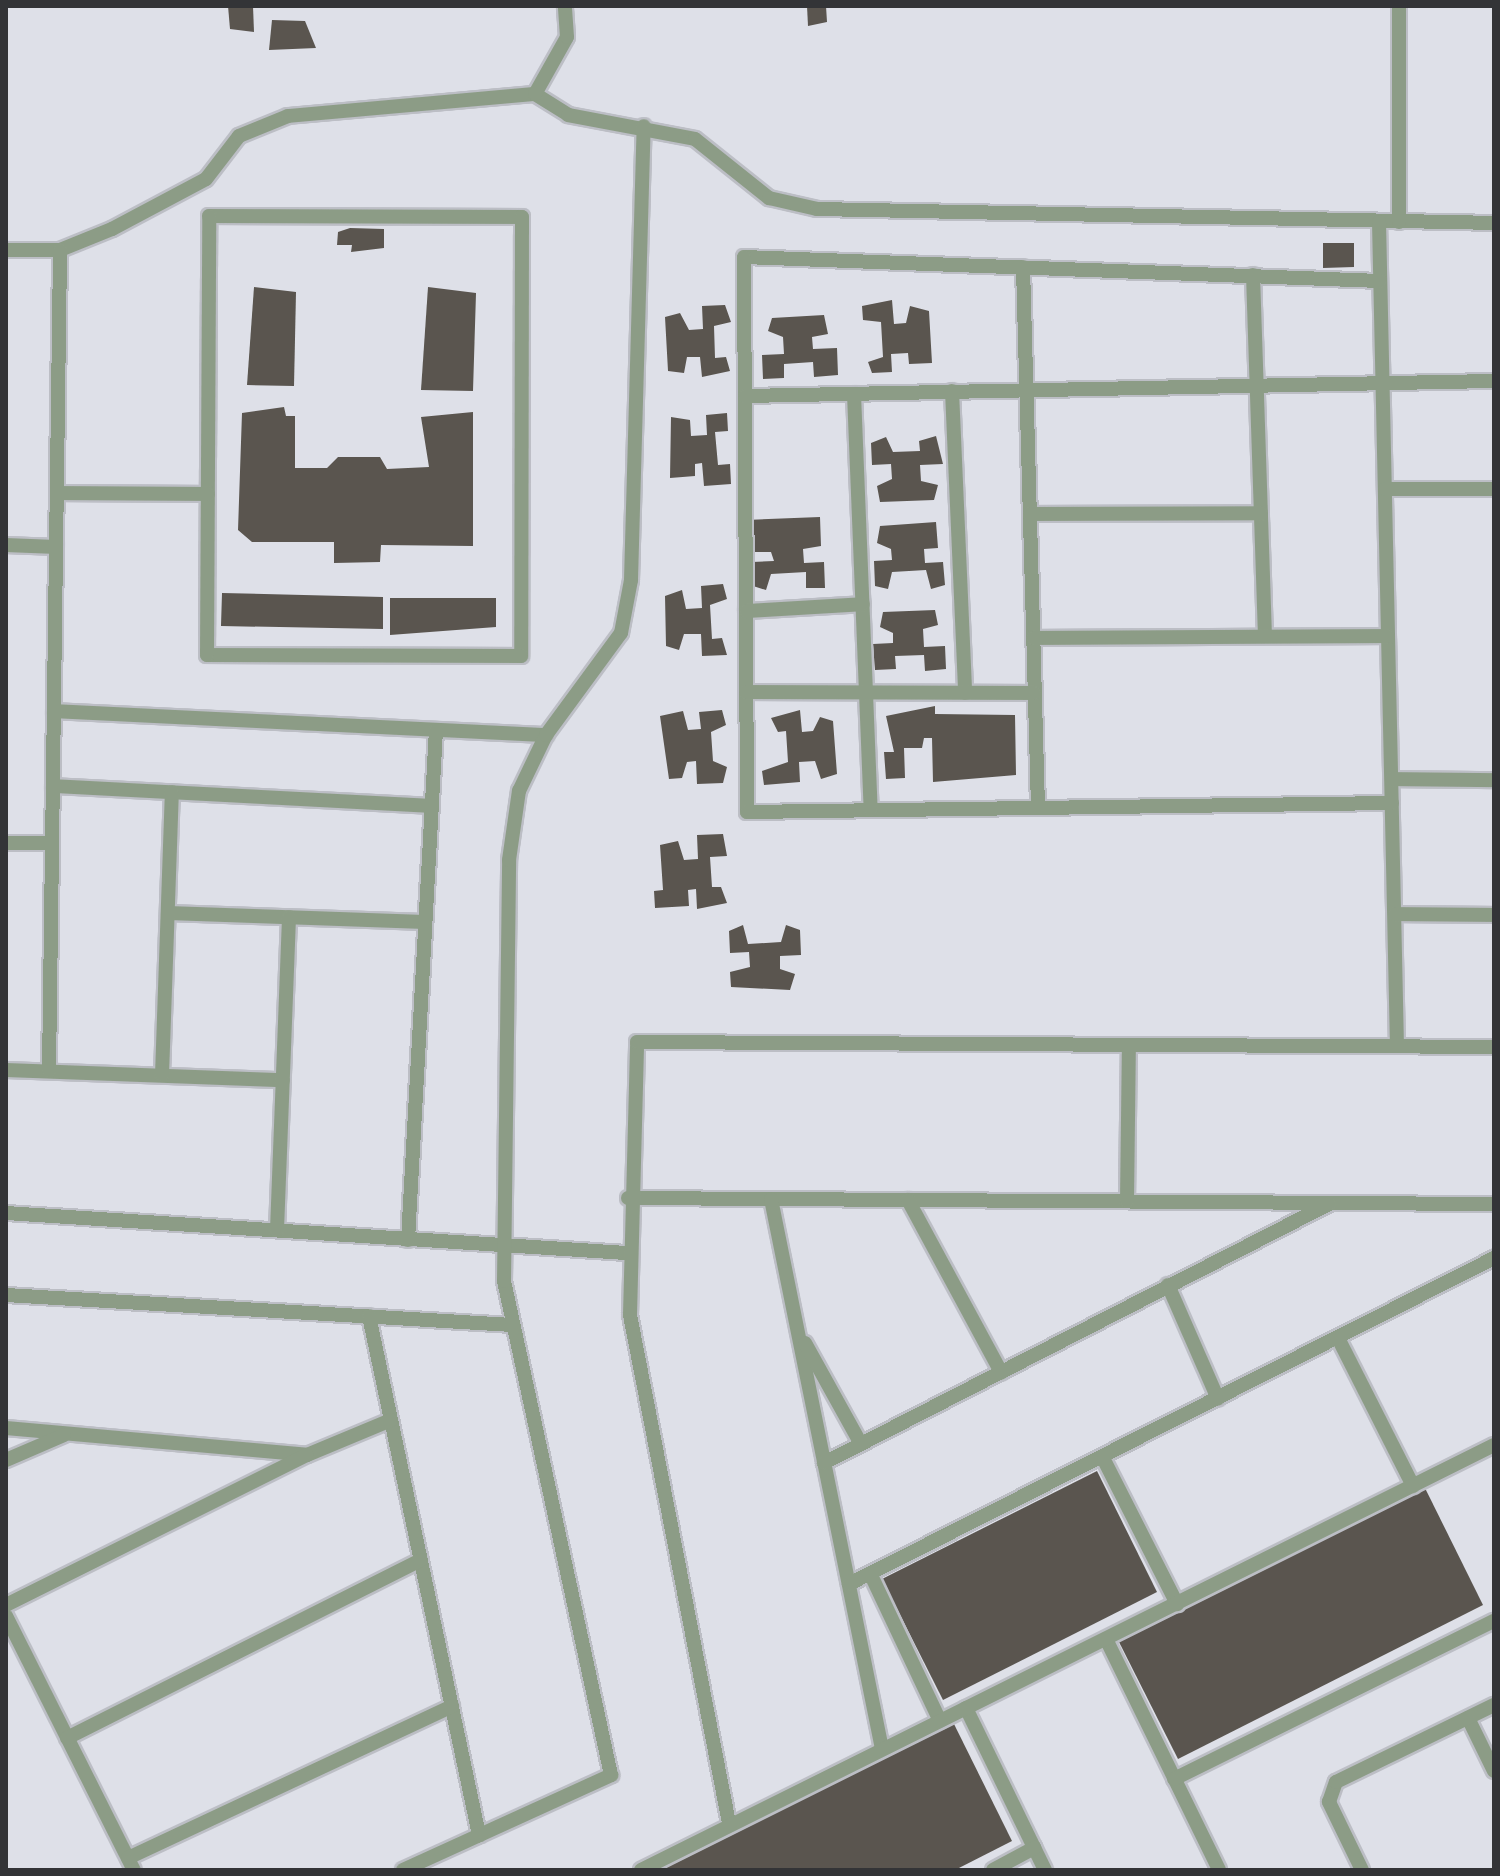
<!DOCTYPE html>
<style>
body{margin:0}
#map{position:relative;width:1500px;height:1876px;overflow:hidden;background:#dee0e8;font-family:Arial,sans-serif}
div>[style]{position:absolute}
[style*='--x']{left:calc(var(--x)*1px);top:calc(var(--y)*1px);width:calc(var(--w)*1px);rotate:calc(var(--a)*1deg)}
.building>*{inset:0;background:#5a554f}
.roads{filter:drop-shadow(2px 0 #bcbec5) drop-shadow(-2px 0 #bcbec5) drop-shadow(0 2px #bcbec5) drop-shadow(0 -2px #bcbec5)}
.minor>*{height:14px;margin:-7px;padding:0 7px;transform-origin:7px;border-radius:7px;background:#8c9c86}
span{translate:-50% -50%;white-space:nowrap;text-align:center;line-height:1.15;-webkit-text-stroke:8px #fff;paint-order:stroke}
.frame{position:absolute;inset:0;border:8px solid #333437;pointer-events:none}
</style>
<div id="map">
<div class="building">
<div style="clip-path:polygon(228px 6px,253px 6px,254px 32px,230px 29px)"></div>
<div style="clip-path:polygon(807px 6px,826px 6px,827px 22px,808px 26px)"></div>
<div style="clip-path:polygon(272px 20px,305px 21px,316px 48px,269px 50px)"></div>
<div style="clip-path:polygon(350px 228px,384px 229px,384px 248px,351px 252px,352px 245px,337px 245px,338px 232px)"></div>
<div style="clip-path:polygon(1323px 243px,1354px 243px,1354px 267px,1323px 268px)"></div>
<div style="clip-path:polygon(254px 287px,296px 292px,294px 386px,247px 385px)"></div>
<div style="clip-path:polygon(428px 287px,476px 293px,473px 391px,421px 390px)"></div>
<div style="clip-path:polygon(892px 300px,894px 324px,906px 323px,910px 306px,929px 311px,932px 363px,909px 364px,908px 353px,891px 354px,892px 372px,872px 373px,868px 362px,883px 357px,881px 322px,863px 320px,862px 306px)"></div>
<div style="clip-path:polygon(725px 305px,731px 322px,714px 326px,715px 358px,726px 357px,730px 371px,702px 377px,700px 357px,687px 357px,684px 373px,668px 371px,665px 317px,680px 313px,689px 330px,703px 329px,702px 306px)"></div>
<div style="clip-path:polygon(824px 315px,828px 334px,812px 337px,813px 349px,837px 348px,838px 375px,814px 377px,813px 362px,784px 364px,784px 378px,763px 379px,762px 355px,784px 354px,783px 337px,768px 331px,772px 318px)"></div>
<div style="clip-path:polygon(284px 407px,286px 416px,295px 416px,295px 468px,327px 468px,338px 457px,380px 457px,387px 469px,429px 467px,421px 417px,473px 412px,473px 546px,381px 545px,380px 562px,334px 563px,334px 542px,252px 542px,238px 530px,242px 413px)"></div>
<div style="clip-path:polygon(727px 413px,728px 431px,715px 432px,718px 465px,730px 464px,731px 484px,704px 486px,702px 463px,695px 464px,695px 476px,670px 478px,671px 417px,690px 420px,691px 436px,707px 435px,706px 415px)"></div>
<div style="clip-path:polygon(936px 436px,943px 464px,920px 465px,921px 481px,938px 485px,934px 500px,880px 502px,877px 486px,892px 479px,891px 464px,872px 465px,871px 443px,886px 437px,893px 452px,920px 451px,919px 441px)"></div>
<div style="clip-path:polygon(820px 517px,821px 546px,803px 549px,804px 563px,824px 562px,825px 588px,806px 588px,806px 572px,771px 574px,766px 590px,753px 586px,752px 562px,774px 561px,771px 552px,747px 552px,746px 520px)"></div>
<div style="clip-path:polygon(936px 522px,938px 548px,924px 549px,925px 563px,943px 562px,945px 585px,931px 589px,926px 570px,892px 572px,888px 589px,875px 586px,874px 561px,892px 560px,891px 549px,877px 543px,880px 526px)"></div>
<div style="clip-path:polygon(723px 584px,727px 599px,710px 605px,712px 639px,722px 638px,727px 655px,702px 656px,701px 634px,684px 634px,679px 650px,666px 646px,665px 596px,682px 590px,686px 609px,702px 608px,701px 586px)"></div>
<div style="clip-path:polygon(222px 593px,383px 597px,383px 629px,221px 626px)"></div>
<div style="clip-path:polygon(390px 598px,496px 598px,496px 627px,390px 635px)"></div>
<div style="clip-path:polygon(935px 610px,938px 625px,923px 629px,924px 647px,945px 646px,946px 669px,925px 671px,924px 655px,895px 656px,896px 669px,875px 670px,873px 644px,893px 643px,893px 633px,880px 627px,883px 612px)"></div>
<div style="clip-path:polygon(935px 706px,935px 714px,1015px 715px,1016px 775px,933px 782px,932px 738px,924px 738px,922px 748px,904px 748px,905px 778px,886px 779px,884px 752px,894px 752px,886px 716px)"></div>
<div style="clip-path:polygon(722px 710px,726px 725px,711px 732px,713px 761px,727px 767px,723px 783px,697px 784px,696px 761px,687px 762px,682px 778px,669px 779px,660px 716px,683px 711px,688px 730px,701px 729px,699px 712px)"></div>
<div style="clip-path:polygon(800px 710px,802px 732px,813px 731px,820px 717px,833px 721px,837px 774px,821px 779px,815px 761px,799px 762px,800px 782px,764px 785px,762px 771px,788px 762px,786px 731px,778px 732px,771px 718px)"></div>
<div style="clip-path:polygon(723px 834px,727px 856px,710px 857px,712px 887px,721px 887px,727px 903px,697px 909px,696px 889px,688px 890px,689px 906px,655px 908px,654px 891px,663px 890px,660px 845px,678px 841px,684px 860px,698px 859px,697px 835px)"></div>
<div style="clip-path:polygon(743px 925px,748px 944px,781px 942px,786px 925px,800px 930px,801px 955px,780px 956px,780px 969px,795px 974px,790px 990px,731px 987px,730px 972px,750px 967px,749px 952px,730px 953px,729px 931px)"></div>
<div style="clip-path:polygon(1097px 1471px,1157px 1592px,943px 1700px,882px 1579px)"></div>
<div style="clip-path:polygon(1423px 1484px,1483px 1605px,1178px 1759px,1117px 1638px)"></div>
<div style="clip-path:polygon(952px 1720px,1012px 1841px,955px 1870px,654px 1870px)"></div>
</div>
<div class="roads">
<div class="minor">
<div style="--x:535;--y:94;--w:39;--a:32"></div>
<div style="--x:568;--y:115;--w:129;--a:10.7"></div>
<div style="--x:695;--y:139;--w:95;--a:38.6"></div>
<div style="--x:769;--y:198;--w:49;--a:12.9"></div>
<div style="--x:817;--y:209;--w:677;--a:1.18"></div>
<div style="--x:209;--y:216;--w:313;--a:0.2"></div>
<div style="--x:522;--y:217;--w:439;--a:90.1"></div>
<div style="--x:521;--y:656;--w:314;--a:-179.8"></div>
<div style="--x:207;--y:655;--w:439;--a:-89.7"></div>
<div style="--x:1379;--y:222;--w:824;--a:88.75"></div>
<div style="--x:1399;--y:222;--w:216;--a:-90"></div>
<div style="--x:6;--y:250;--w:54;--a:0"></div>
<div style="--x:60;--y:250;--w:56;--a:-22"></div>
<div style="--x:112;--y:229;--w:106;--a:-28"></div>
<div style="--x:206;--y:179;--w:54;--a:-52.5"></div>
<div style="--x:239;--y:136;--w:53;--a:-22.2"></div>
<div style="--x:288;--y:116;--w:248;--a:-5.1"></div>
<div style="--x:535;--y:94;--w:65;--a:-60.7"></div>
<div style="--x:567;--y:37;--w:31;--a:-94"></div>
<div style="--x:1023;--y:267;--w:541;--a:88.41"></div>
<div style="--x:1253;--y:275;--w:361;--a:88.1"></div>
<div style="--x:1380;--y:281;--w:636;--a:-177.84"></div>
<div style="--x:744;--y:257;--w:555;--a:89.69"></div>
<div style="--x:747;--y:812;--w:645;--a:-0.8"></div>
<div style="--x:952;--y:391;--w:302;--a:87.5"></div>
<div style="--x:854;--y:394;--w:416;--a:87.7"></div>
<div style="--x:745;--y:396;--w:749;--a:-1.15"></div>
<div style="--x:1385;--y:489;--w:109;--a:0"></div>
<div style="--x:57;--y:493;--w:151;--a:0.4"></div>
<div style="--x:1030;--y:514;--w:231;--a:-0.2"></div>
<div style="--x:6;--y:545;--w:50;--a:2.3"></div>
<div style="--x:746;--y:611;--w:117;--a:-3.4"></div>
<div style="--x:1033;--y:638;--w:355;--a:-0.3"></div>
<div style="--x:746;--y:692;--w:288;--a:0.2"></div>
<div style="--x:54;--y:711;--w:493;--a:2.8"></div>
<div style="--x:1392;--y:779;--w:102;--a:0.6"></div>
<div style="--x:53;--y:786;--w:378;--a:3"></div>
<div style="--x:6;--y:843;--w:46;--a:0"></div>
<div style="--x:168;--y:913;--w:257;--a:2"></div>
<div style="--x:1395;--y:914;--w:99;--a:0.6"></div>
<div style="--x:6;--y:1070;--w:277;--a:2.1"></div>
<div style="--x:49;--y:1071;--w:821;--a:-89.23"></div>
<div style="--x:162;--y:1075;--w:283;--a:-88"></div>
<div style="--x:628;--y:1198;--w:866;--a:0.4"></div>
<div style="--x:771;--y:1199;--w:561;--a:78.59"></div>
<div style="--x:908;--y:1200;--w:196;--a:61.6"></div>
<div style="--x:1127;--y:1201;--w:156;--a:-89.3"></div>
<div style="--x:6;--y:1213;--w:622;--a:3.69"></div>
<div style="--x:277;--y:1230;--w:313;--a:-87.8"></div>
<div style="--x:408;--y:1240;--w:511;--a:-86.86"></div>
<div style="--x:1168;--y:1285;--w:124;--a:66.3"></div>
<div style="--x:6;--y:1295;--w:507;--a:3.39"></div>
<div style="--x:369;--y:1316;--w:531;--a:78.03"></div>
<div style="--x:1338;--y:1338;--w:166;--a:63.1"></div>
<div style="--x:805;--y:1343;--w:115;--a:61"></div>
<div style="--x:6;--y:1428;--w:302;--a:5.1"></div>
<div style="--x:307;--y:1455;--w:91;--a:-22.6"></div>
<div style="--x:1103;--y:1458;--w:164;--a:63.1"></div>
<div style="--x:6;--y:1460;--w:63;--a:-23.3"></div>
<div style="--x:824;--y:1463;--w:568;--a:-27.15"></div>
<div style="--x:871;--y:1575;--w:161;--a:64.7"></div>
<div style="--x:849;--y:1584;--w:723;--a:-26.81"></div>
<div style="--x:6;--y:1605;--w:336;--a:-26.5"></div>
<div style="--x:6;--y:1616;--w:284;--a:63.3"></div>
<div style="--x:1106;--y:1639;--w:257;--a:63.9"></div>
<div style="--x:966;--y:1708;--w:180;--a:64"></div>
<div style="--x:1468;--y:1718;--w:59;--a:63.9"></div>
<div style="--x:67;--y:1738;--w:396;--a:-26.7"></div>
<div style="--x:1174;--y:1779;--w:357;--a:-26.3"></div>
<div style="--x:729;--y:1823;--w:518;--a:-101.03"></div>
<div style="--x:630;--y:1315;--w:273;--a:-88.5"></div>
<div style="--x:637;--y:1042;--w:857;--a:0.33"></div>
<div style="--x:128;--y:1858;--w:358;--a:-25.1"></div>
<div style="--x:403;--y:1870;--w:229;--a:-24.5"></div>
<div style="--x:611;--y:1775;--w:505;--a:-102.22"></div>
<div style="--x:504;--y:1281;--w:421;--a:-89.3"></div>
<div style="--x:509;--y:860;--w:70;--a:-81.8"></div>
<div style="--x:519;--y:791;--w:62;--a:-64.3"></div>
<div style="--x:546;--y:735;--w:127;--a:-53.7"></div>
<div style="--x:621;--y:633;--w:54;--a:-79.3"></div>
<div style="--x:631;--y:580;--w:454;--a:-88.4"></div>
<div style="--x:641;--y:1870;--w:953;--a:-26.48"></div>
<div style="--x:993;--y:1870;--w:47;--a:-28.2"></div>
<div style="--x:1362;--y:1870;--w:76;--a:-115.9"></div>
<div style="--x:1329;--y:1802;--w:21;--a:-71"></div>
<div style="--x:1336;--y:1782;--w:176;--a:-26"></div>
</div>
</div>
<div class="frame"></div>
</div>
